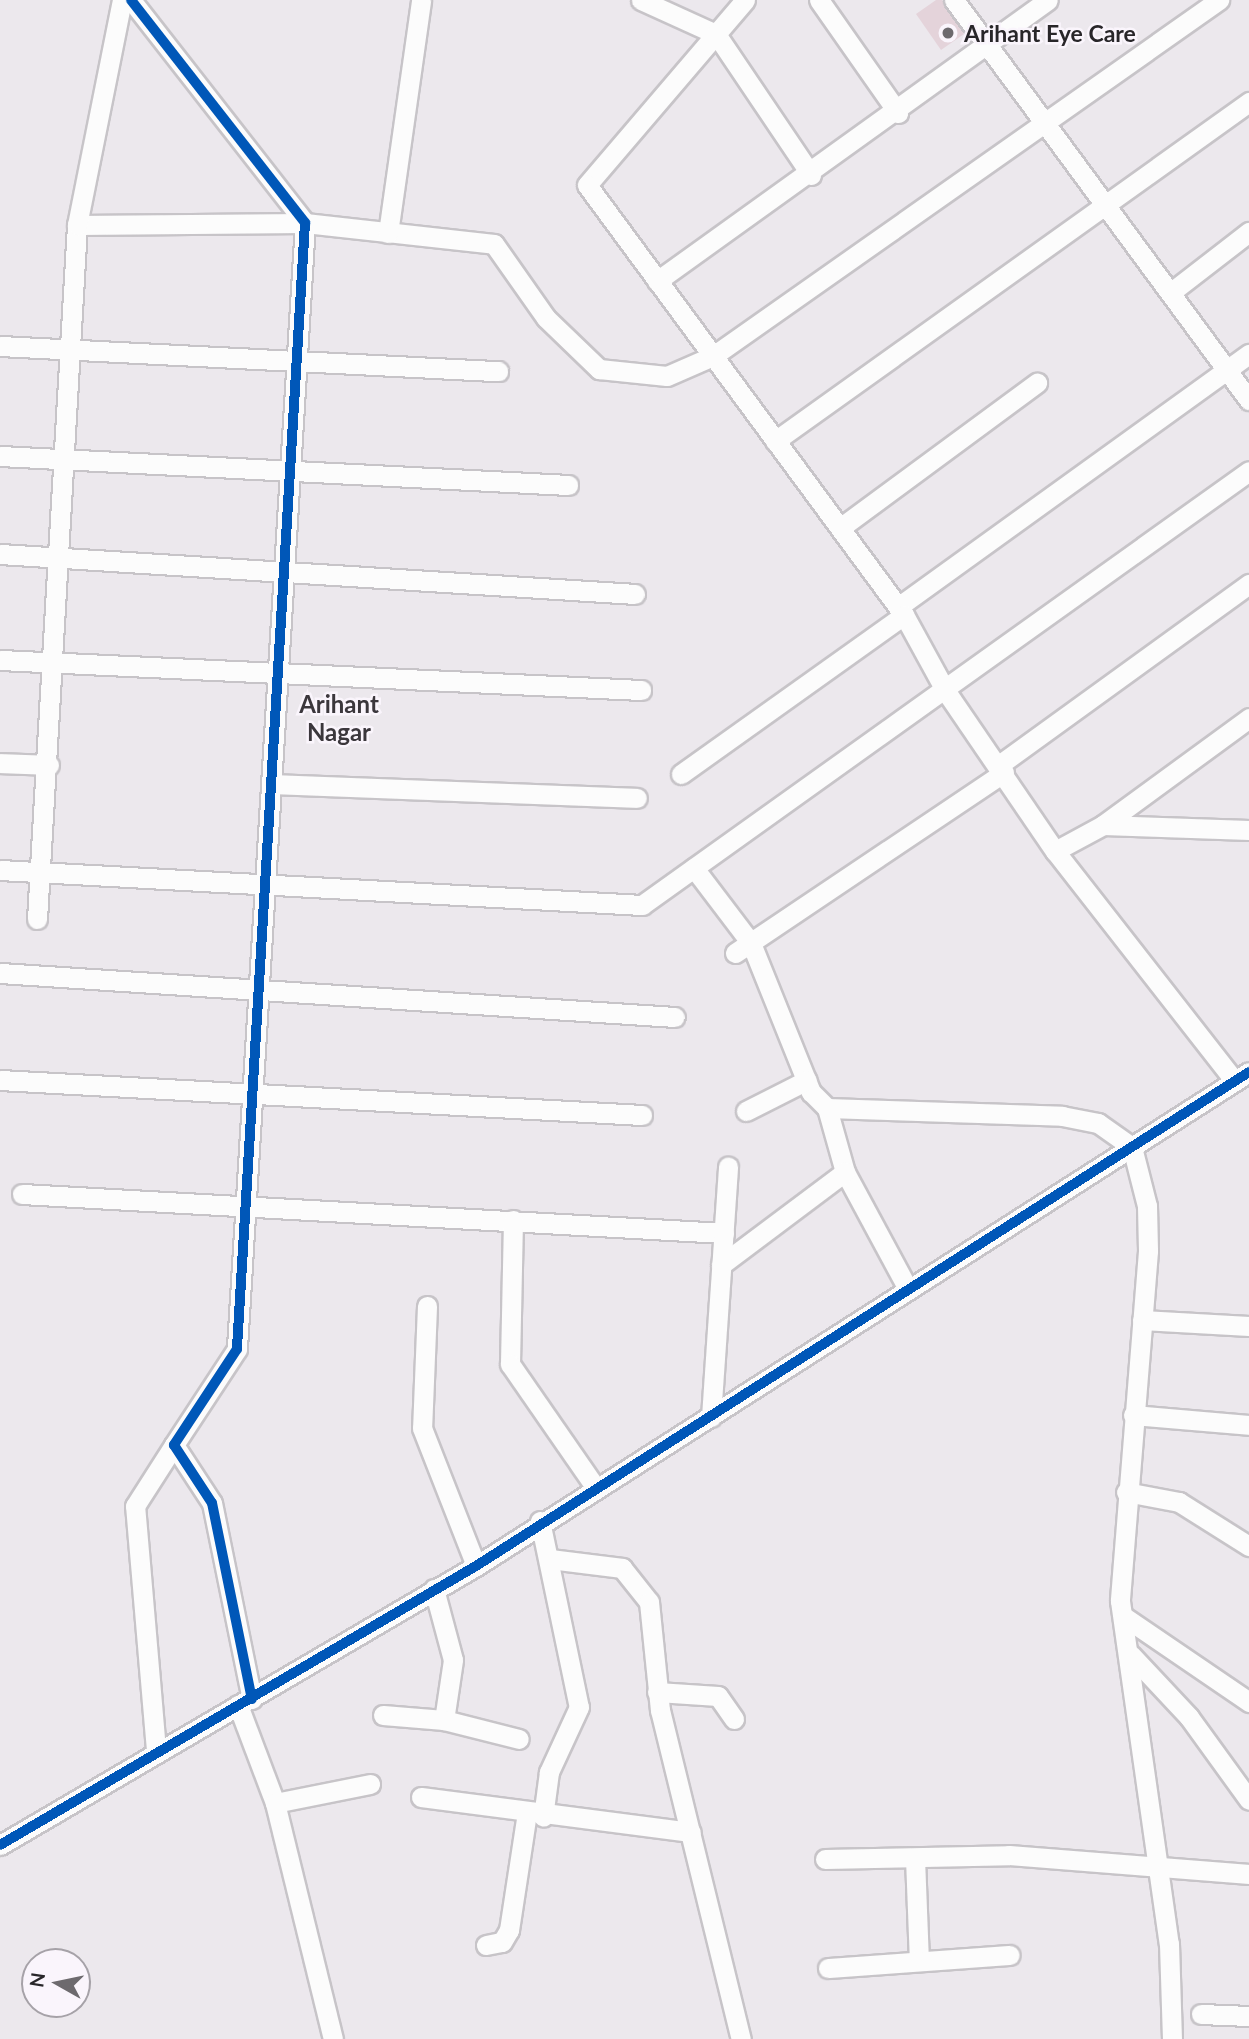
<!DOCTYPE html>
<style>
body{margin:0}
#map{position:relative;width:1249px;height:2039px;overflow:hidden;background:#ece8ed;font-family:Lato,sans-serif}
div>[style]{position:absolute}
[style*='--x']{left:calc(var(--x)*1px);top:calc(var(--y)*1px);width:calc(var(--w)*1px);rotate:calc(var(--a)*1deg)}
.building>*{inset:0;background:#e4d3da}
.roads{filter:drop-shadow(2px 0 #c7c4c8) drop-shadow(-2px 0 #c7c4c8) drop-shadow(0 2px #c7c4c8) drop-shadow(0 -2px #c7c4c8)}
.minor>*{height:19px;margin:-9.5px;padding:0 9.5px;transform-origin:9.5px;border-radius:9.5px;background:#fcfcfc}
.cycleway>*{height:10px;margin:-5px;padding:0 5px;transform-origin:5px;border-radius:5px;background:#0057b8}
.dots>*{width:19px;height:19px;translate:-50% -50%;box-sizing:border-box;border:4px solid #faf5fc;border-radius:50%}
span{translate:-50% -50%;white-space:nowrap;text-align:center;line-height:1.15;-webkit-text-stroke:5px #faf5fc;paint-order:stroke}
.poi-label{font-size:23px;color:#282629;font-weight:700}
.left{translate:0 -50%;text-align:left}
.neighbourhood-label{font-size:24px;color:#3b373c;font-weight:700}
.north{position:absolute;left:21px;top:1948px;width:70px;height:70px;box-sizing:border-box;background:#faf5fc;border:2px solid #a6a2a8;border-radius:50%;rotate:279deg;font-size:19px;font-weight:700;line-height:28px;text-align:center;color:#282629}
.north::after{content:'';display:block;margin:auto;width:24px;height:32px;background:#6d6a6e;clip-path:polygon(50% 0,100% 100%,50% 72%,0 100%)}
</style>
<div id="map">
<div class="building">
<div style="clip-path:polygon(936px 0,942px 0,964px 34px,941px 50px,916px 14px)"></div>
</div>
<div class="roads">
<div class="minor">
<div style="--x:131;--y:0;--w:283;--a:52"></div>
<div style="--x:305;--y:223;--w:1128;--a:93.46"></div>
<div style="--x:237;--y:1349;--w:115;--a:123.3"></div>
<div style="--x:174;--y:1445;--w:69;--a:56.8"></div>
<div style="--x:212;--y:1503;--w:200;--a:78.5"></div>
<div style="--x:641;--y:0;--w:82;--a:24.4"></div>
<div style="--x:716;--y:34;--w:170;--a:56"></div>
<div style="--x:745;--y:0;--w:243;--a:130.5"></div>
<div style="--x:587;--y:185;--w:534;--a:53.6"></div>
<div style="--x:904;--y:615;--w:85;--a:61.3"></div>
<div style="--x:945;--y:690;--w:195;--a:55.7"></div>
<div style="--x:1055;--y:851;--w:289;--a:52"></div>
<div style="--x:819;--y:0;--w:138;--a:55"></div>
<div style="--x:954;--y:0;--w:497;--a:53.6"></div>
<div style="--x:77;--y:225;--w:228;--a:-0.5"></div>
<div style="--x:305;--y:223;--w:190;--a:6.3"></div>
<div style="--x:494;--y:244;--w:90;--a:54.9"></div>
<div style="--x:546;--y:318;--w:74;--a:43.9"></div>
<div style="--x:599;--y:369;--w:68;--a:5.9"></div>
<div style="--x:667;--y:376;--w:50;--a:-23.5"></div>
<div style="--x:713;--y:356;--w:619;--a:-35.13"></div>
<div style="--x:388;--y:233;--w:235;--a:-81.9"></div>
<div style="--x:657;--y:281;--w:481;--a:-35.7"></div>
<div style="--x:1170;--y:293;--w:100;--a:-37.7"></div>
<div style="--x:0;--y:346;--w:499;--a:2.9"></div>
<div style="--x:775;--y:441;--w:583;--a:-35.57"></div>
<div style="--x:0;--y:456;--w:569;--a:2.92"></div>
<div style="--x:840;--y:528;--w:245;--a:-36.4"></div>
<div style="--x:0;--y:554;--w:636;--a:3.6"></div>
<div style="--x:898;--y:607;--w:433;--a:-35.8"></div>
<div style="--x:0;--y:660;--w:642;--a:2.68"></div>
<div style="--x:0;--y:763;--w:49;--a:2.3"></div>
<div style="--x:999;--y:765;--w:309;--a:-35.9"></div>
<div style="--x:681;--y:774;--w:274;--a:-35.5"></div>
<div style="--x:274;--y:784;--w:363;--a:2.2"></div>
<div style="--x:1103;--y:825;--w:146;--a:2"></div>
<div style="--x:1055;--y:851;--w:55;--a:-28.4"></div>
<div style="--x:1103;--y:825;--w:181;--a:-36.2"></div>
<div style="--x:694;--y:868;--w:94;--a:52.8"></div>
<div style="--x:751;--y:943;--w:161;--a:68.1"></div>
<div style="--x:811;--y:1092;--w:23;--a:45"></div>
<div style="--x:827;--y:1108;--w:66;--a:74.3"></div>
<div style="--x:845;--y:1172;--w:133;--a:61.7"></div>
<div style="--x:0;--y:870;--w:643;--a:3.12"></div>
<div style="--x:642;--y:905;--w:746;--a:-35.56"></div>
<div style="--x:37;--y:919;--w:695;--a:-86.7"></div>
<div style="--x:77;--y:225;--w:229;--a:-78.7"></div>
<div style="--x:735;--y:953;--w:324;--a:-33.9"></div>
<div style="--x:0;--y:973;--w:676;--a:3.73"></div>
<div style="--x:0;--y:1080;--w:643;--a:3.12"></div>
<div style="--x:827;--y:1108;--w:235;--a:1.9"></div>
<div style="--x:1062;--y:1116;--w:37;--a:11"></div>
<div style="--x:1098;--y:1123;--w:42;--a:35.2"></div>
<div style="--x:1132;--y:1147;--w:61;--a:75.7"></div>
<div style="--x:1147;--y:1206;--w:45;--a:88.7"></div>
<div style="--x:1148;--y:1251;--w:351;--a:94.6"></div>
<div style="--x:1120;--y:1601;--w:346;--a:81.9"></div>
<div style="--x:1169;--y:1944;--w:95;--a:88.2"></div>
<div style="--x:746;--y:1111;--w:68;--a:-26.9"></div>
<div style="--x:22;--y:1194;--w:703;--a:3.18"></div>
<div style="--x:513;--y:1220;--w:144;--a:91.2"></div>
<div style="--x:510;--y:1364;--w:151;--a:55.3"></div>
<div style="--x:721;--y:1265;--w:155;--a:-36.9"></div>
<div style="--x:427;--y:1306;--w:122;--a:92.3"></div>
<div style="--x:422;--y:1428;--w:148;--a:68.6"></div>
<div style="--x:1142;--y:1320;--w:107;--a:3.2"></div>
<div style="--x:1133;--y:1415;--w:116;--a:4.9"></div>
<div style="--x:711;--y:1417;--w:251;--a:-86.1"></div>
<div style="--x:1126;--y:1492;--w:54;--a:10.7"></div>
<div style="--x:1179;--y:1502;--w:83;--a:32.2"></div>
<div style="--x:540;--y:1521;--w:190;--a:78.2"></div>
<div style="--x:579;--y:1707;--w:72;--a:114.8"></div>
<div style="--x:549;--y:1772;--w:45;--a:97.6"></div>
<div style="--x:550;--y:1559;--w:73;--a:7.1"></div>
<div style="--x:622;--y:1568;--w:43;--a:51.5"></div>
<div style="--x:649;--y:1602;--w:109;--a:84.2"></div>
<div style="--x:660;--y:1710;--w:339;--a:76.2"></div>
<div style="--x:434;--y:1589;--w:73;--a:75"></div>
<div style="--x:453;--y:1660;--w:61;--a:98.5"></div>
<div style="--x:1123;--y:1616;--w:153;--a:34.3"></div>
<div style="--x:1131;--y:1655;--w:85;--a:46.9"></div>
<div style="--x:1189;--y:1717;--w:102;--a:54.1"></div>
<div style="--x:657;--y:1692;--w:61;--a:3.8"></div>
<div style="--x:718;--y:1696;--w:28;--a:55"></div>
<div style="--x:238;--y:1705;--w:105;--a:69.3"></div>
<div style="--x:275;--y:1803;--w:243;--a:76.2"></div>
<div style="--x:383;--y:1715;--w:61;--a:4.7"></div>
<div style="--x:444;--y:1720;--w:77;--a:14.2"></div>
<div style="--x:156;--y:1750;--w:245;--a:-94.9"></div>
<div style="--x:135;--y:1506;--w:72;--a:-57.4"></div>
<div style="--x:421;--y:1797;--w:272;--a:7.4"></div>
<div style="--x:275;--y:1803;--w:97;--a:-11.3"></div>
<div style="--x:0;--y:1845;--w:552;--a:-30.38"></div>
<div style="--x:476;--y:1566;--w:917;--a:-32.58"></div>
<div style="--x:915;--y:1858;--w:102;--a:87.8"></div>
<div style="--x:825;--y:1859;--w:184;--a:-1.2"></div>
<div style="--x:1009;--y:1855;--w:241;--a:4.5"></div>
<div style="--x:486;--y:1945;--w:16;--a:-11"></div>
<div style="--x:502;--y:1942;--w:14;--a:-60"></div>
<div style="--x:509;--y:1930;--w:118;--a:-81.3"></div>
<div style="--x:828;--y:1968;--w:182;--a:-4.1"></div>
<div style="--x:1201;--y:2014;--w:48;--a:2.4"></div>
</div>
</div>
<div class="cycleway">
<div style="--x:131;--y:0;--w:283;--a:52"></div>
<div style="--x:305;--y:223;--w:1128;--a:93.46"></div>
<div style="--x:237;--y:1349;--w:115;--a:123.3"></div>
<div style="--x:174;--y:1445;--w:69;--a:56.8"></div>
<div style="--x:212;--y:1503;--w:200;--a:78.5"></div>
<div style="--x:0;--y:1845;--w:552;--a:-30.38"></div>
<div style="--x:476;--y:1566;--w:917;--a:-32.58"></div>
</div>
<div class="dots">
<div style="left:948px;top:33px;background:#6d6a6e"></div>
</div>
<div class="poi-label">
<span class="left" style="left:964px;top:33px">Arihant Eye Care</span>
</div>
<div class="neighbourhood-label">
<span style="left:339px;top:718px">Arihant<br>Nagar</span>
</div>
<div class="north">N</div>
</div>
